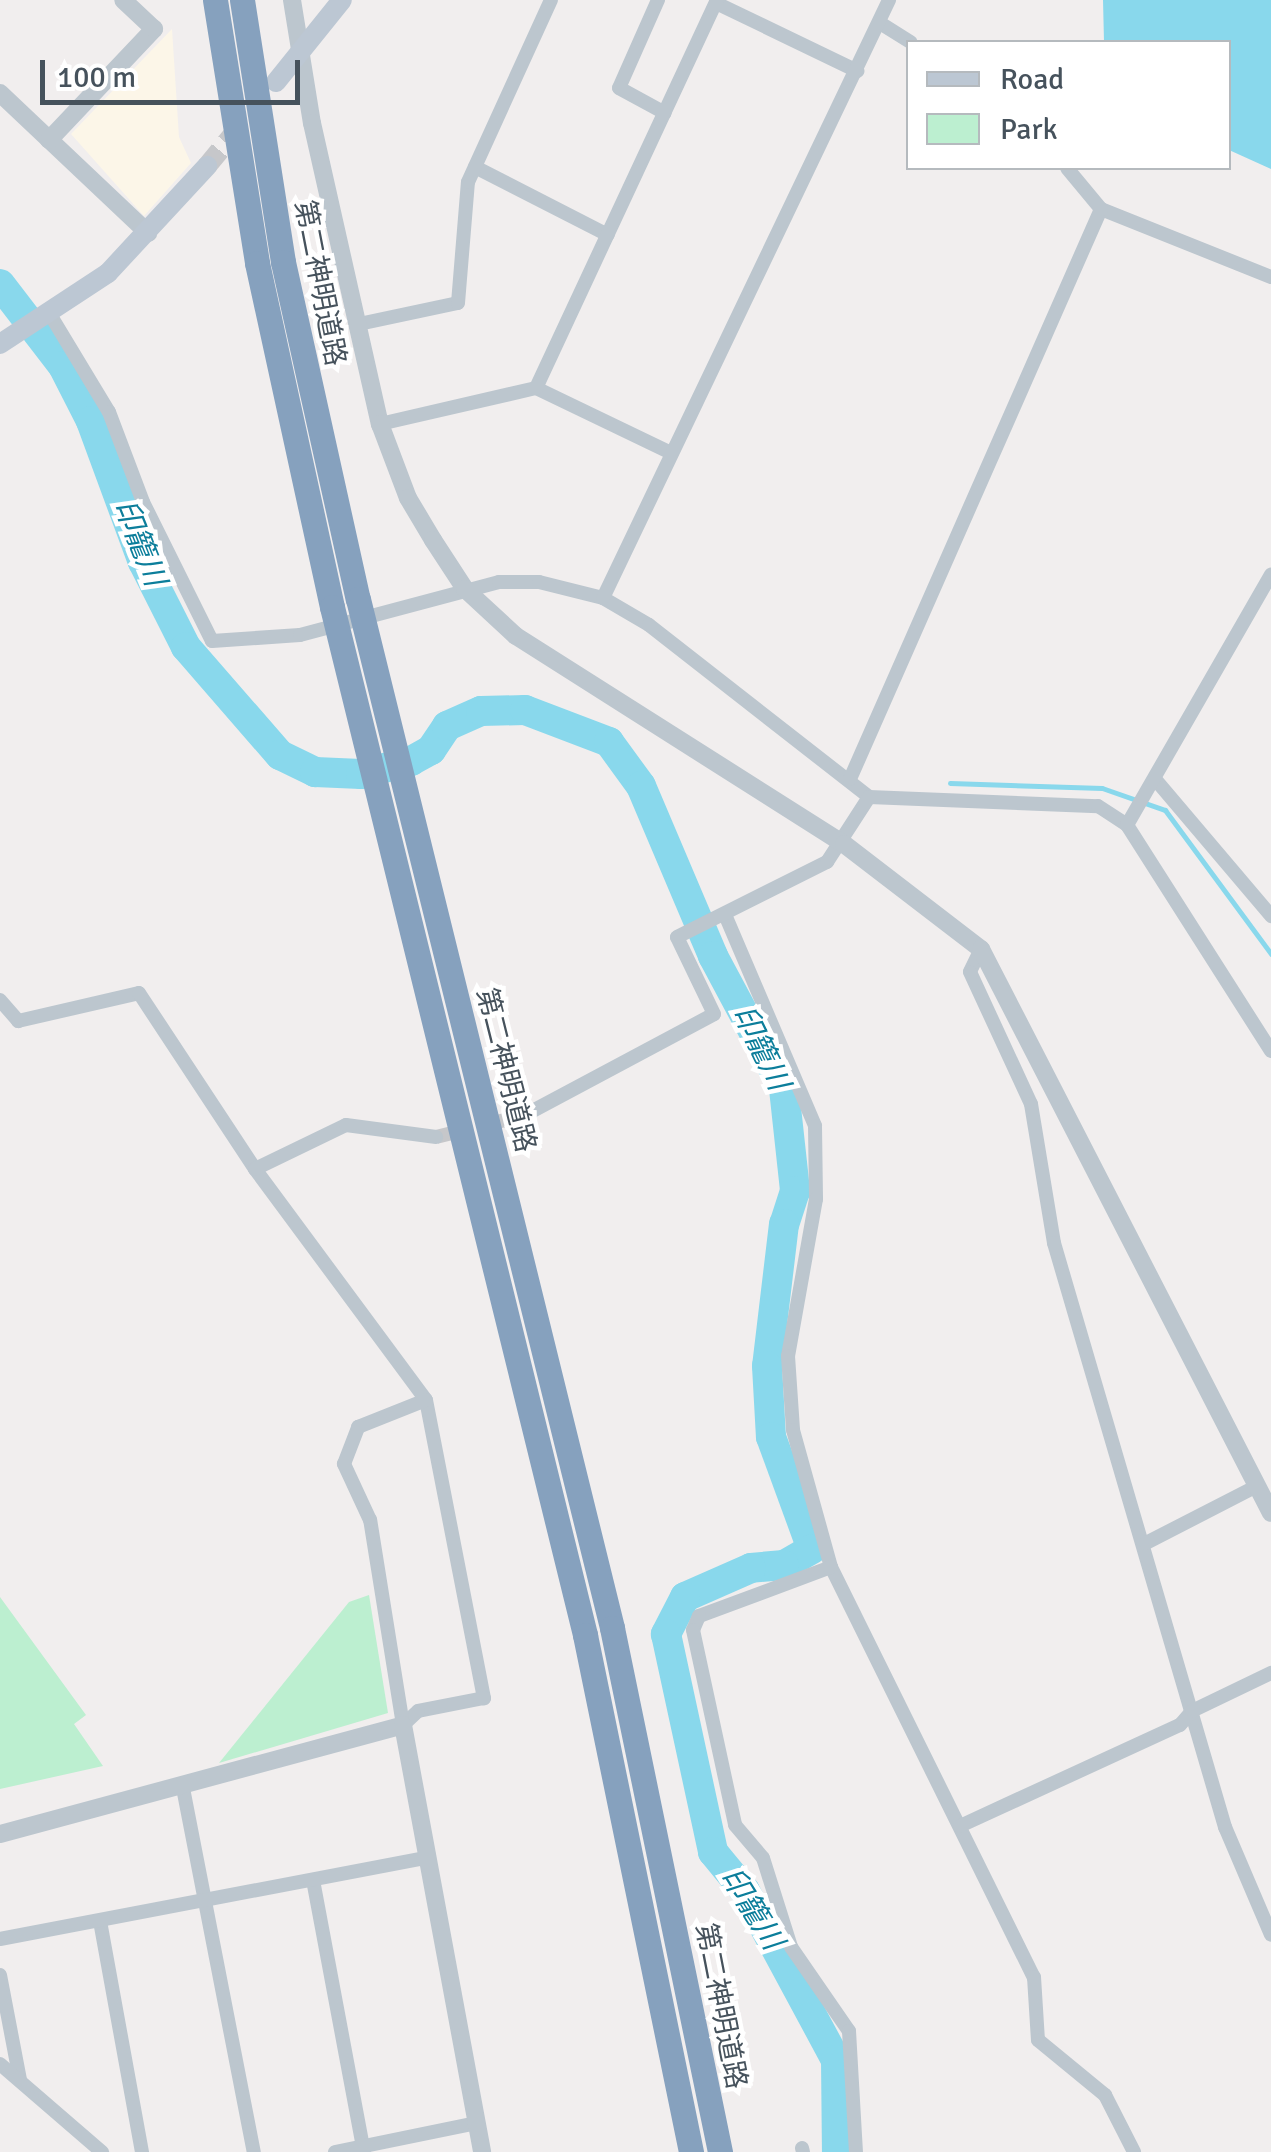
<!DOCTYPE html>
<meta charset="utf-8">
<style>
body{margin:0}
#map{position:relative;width:1271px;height:2152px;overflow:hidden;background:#f1eeee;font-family:Signika,"Noto Sans JP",sans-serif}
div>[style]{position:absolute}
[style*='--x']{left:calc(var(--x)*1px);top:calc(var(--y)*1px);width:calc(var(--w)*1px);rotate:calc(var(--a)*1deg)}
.commercial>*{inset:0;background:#fcf6e8}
.green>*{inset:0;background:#bcefd0}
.water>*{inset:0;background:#89d8ec}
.stream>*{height:5px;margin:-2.5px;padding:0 2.5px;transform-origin:2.5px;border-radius:2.5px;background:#89d8ec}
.river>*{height:30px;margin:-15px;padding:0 15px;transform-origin:15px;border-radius:15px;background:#89d8ec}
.minor-tunnel>*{height:14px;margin-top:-7px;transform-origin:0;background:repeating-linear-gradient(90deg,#c6c7ca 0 14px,transparent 0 21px)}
.secondary-tunnel>*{height:20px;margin-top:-10px;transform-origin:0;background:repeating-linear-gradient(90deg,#c6c7ca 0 20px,transparent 0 30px)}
.minor>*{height:14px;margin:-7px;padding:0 7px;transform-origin:7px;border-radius:7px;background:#bcc6ce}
.tertiary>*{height:18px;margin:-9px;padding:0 9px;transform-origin:9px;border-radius:9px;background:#bcc6ce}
.secondary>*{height:20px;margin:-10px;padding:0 10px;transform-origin:10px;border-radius:10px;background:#bcc7d3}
.motorway>*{height:25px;margin:-12.5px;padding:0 12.5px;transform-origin:12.5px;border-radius:12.5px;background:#86a1be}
span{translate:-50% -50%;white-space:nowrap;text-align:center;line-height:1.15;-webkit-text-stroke:9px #fff;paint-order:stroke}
.street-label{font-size:28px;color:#46525c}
.water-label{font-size:30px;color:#0c7e9b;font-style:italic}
.legend{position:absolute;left:906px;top:40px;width:325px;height:130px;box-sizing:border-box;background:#fff;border:2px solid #b5babe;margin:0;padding:12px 18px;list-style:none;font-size:30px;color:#46525c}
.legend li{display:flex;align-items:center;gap:20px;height:50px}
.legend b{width:50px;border:2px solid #b5babe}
.scale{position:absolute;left:40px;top:60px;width:260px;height:45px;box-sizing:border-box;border:5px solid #46525c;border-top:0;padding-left:12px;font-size:30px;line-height:35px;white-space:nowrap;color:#46525c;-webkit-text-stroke:8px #fff;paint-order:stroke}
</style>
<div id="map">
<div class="commercial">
<div style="clip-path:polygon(172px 29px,179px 137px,191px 163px,144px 216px,71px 134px)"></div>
</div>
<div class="green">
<div style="clip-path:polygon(369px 1595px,388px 1713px,219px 1763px,349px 1602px)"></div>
<div style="clip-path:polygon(0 1597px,86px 1715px,74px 1724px,103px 1766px,0 1789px)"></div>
</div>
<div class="water">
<div style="clip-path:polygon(1103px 0,1271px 0,1271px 169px,1229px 150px,1228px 42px,1104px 42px)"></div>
</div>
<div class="stream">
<div style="--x:950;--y:783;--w:152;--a:1.9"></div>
<div style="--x:1102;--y:788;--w:67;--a:19.2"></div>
<div style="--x:1165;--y:810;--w:179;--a:53.6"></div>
</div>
<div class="river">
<div style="--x:0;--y:284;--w:103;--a:52.5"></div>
<div style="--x:63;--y:366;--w:62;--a:63"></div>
<div style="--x:91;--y:421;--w:150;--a:69.8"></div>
<div style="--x:143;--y:562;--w:95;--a:63.2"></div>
<div style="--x:186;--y:647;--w:143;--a:49"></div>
<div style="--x:280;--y:755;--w:39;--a:26"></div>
<div style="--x:315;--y:772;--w:46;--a:2.5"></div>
<div style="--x:361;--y:774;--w:52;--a:-14.6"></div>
<div style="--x:411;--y:761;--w:23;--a:-29"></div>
<div style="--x:431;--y:750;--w:29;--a:-56"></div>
<div style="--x:447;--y:726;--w:37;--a:-24"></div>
<div style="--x:481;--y:711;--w:44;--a:-1.3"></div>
<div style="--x:525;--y:710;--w:90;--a:20.9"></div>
<div style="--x:609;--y:742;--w:54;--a:54"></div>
<div style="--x:641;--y:786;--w:185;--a:67"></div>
<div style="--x:713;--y:956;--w:151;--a:61.9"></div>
<div style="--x:784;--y:1089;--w:103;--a:83.8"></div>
<div style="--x:795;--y:1191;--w:35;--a:108"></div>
<div style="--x:784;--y:1224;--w:143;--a:96.8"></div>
<div style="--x:767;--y:1366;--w:71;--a:86.8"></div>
<div style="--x:771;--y:1437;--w:119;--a:69.9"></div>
<div style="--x:812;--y:1549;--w:32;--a:150"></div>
<div style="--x:784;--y:1565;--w:33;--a:175"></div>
<div style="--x:751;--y:1568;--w:72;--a:156.3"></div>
<div style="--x:685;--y:1597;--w:42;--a:117.2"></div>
<div style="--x:666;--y:1634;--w:223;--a:77.8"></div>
<div style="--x:713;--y:1852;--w:50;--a:50.6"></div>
<div style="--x:745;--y:1891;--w:192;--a:61.7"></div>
<div style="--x:836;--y:2060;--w:92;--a:89.4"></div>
</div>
<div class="minor-tunnel">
<div style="--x:436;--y:1137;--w:92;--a:-13.9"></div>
</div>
<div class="secondary-tunnel">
<div style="--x:207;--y:166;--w:52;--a:-50.5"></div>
</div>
<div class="minor">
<div style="--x:658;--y:0;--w:96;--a:113.9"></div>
<div style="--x:619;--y:88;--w:52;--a:28.5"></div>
<div style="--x:716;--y:3;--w:157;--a:25.7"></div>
<div style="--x:880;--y:23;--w:36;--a:32"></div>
<div style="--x:475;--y:167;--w:149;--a:27.1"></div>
<div style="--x:1101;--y:209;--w:183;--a:21.8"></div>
<div style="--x:51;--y:316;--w:112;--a:58.9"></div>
<div style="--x:109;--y:412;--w:96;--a:69.3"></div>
<div style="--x:143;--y:502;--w:155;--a:63.6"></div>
<div style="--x:212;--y:641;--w:88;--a:-3.9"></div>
<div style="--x:300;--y:635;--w:206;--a:-14.9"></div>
<div style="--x:499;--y:582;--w:40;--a:0"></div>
<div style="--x:539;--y:582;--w:66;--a:14"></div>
<div style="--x:603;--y:598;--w:53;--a:30.4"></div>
<div style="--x:649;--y:625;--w:279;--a:38"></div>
<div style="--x:869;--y:797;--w:229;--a:2.3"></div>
<div style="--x:1098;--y:806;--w:35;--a:33"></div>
<div style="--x:1127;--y:825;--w:268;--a:57.5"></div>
<div style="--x:359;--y:324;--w:101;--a:-12"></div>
<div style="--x:458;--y:303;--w:121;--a:-85.3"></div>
<div style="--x:468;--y:182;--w:200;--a:-65.5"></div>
<div style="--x:536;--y:388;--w:150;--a:25.7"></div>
<div style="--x:380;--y:424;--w:160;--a:-13"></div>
<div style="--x:536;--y:388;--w:428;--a:-65"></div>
<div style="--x:603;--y:598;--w:663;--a:-64.44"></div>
<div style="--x:850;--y:779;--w:623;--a:-66.23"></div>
<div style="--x:1101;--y:209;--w:53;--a:-129.7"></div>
<div style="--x:1155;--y:779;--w:180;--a:49.7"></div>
<div style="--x:1127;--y:825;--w:289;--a:-60.1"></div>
<div style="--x:726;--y:917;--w:227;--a:66.9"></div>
<div style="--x:815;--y:1126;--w:73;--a:89.2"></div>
<div style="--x:816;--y:1199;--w:159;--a:100.1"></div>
<div style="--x:788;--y:1356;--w:74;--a:86.1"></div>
<div style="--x:793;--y:1430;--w:142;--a:74.5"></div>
<div style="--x:831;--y:1567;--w:458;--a:63.7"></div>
<div style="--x:1034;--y:1977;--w:63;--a:86.4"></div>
<div style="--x:1038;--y:2040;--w:87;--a:39.4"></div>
<div style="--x:1105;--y:2095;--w:64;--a:63"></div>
<div style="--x:981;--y:949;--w:25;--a:116"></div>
<div style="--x:970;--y:972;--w:145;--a:65.2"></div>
<div style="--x:1031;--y:1104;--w:141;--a:80.6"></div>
<div style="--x:1054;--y:1243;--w:609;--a:73.68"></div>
<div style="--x:1225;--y:1827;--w:117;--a:66.9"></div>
<div style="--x:0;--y:1000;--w:28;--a:49"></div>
<div style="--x:18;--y:1021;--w:124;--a:-13"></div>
<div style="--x:139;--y:993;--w:211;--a:56.6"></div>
<div style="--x:255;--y:1169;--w:287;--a:53.5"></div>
<div style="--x:426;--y:1400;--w:304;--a:79"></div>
<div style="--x:484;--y:1698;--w:67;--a:168.9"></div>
<div style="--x:418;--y:1711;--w:21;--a:137"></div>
<div style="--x:525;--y:1115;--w:214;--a:-28.1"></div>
<div style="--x:714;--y:1014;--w:85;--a:-115.7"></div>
<div style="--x:677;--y:937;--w:168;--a:-26.6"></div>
<div style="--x:827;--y:862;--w:77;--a:-57.1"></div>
<div style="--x:255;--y:1169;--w:101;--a:-25.8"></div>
<div style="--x:346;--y:1125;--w:91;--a:7.6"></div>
<div style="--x:1146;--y:1543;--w:125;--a:-27.2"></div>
<div style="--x:831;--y:1567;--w:141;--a:159.6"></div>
<div style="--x:699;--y:1616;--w:15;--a:113"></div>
<div style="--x:693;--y:1630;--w:199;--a:77.8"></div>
<div style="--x:735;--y:1825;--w:43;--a:49.7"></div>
<div style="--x:763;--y:1858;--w:93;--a:72.5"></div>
<div style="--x:791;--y:1947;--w:102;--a:55.4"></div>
<div style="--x:849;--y:2031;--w:121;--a:86.7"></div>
<div style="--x:403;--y:1725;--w:208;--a:-99.1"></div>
<div style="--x:370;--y:1520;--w:62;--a:-114.9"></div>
<div style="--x:344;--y:1464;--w:40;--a:-69"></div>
<div style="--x:358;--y:1427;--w:73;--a:-21.7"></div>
<div style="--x:183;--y:1788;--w:371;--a:79"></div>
<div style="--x:960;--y:1826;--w:242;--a:-24.7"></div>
<div style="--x:1180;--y:1725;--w:18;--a:-49"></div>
<div style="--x:1192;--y:1711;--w:88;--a:-25.7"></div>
<div style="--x:313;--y:1880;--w:277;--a:79.4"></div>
<div style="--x:100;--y:1921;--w:235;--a:79.7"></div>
<div style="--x:0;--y:1939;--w:436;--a:-10.8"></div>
<div style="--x:0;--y:1975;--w:107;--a:79.2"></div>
<div style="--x:0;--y:2064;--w:135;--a:40.8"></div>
<div style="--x:802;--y:2148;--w:4;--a:76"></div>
<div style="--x:335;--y:2152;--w:144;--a:-11.6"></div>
</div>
<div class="tertiary">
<div style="--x:292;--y:0;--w:125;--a:80.8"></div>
<div style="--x:312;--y:123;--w:309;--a:77.3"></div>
<div style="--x:380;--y:424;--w:79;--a:69.3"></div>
<div style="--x:408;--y:498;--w:49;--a:59.2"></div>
<div style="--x:433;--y:540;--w:59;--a:56.9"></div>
<div style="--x:465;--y:589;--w:69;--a:42.7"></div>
<div style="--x:516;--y:636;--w:388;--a:32.4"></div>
<div style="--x:844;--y:844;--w:173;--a:37.5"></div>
<div style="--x:981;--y:949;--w:634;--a:62.79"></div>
<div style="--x:0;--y:93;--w:204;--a:43.4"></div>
<div style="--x:49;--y:140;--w:153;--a:-46.6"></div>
<div style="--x:154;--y:29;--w:42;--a:-136.9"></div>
<div style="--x:0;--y:1834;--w:417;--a:-15.1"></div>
<div style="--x:403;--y:1725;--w:434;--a:79.5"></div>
</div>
<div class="secondary">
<div style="--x:276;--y:82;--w:105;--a:-51.2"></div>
<div style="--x:0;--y:344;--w:129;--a:-33.3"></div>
<div style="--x:108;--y:273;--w:146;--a:-47.2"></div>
</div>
<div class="motorway">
<div style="--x:215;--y:0;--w:266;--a:80.9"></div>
<div style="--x:257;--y:263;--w:352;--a:77.7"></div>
<div style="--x:332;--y:607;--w:1059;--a:76.17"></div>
<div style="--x:585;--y:1635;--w:528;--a:78.41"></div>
<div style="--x:242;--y:0;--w:265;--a:81.1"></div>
<div style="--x:283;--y:262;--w:345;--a:77.5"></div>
<div style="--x:358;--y:599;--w:1060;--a:76.13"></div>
<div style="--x:612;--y:1628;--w:535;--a:78.35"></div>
</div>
<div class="street-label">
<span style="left:320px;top:283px;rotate:79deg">第二神明道路</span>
<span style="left:506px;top:1070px;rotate:76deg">第二神明道路</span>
<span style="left:721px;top:2006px;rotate:79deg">第二神明道路</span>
</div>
<div class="water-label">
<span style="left:139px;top:543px;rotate:68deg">印籠川</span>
<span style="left:760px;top:1048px;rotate:64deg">印籠川</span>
<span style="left:751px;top:1909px;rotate:58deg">印籠川</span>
</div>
<ul class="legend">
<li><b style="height:12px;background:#bcc7d3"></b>Road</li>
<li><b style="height:28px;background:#bcefd0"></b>Park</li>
</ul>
<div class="scale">100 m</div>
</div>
